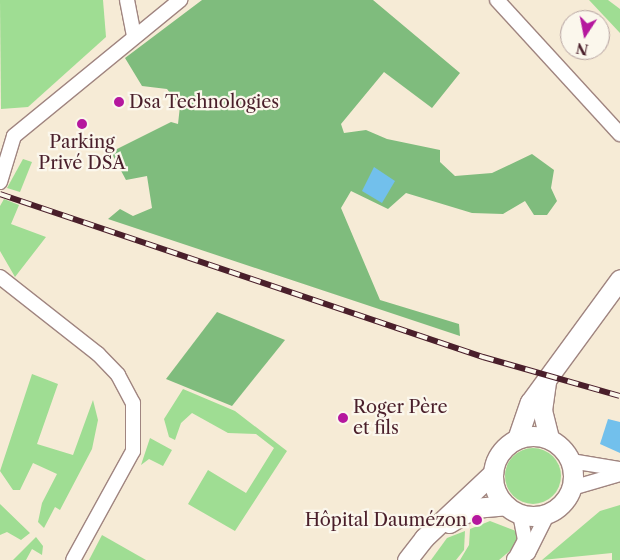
<!DOCTYPE html>
<meta charset="utf-8">
<style>
body{margin:0}
#map{position:relative;width:620px;height:560px;overflow:hidden;background:#f6ebd6;font-family:"Libre Caslon Text",serif}
div>[style]{position:absolute}
[style*='--x']{left:calc(var(--x)*1px);top:calc(var(--y)*1px);width:calc(var(--w)*1px);rotate:calc(var(--a)*1deg)}
.green>*{inset:0;background:#9fdd93}
.round{border-radius:50%}
.forest>*{inset:0;background:#7fbc7d}
.water>*{inset:0;background:#72c0ec}
.roads{filter:drop-shadow(1px 0 #a08580) drop-shadow(-1px 0 #a08580) drop-shadow(0 1px #a08580) drop-shadow(0 -1px #a08580)}
.minor>*{height:14px;margin:-7px;padding:0 7px;transform-origin:7px;border-radius:7px;background:#fff}
.secondary>*{height:19px;margin:-9.5px;padding:0 9.5px;transform-origin:9.5px;border-radius:9.5px;background:#fff}
.secondary>.ring{margin:-9.5px;padding:0;box-sizing:content-box;background:none;border:19px solid #fff;border-radius:50%}
.rail>*{height:5.5px;margin-top:-2.75px;transform-origin:0;background:repeating-linear-gradient(90deg,#fbf7ec 0 11px,#4a1f2b 0 22px);box-sizing:border-box;border-block:1px solid #4a1f2b}
.dots>*{width:14px;height:14px;translate:-50% -50%;box-sizing:border-box;border:2px solid #fbf7ec;border-radius:50%}
span{translate:-50% -50%;white-space:nowrap;text-align:center;line-height:1.15;-webkit-text-stroke:4.5px #fbf7ec;paint-order:stroke}
.poi-label{font-size:18px;color:#4a1f2b}
.left{translate:0 -50%;text-align:left}
.right{translate:-100% -50%;text-align:right}
.north{position:absolute;left:560px;top:10px;width:50px;height:50px;box-sizing:border-box;background:#fbf7ec;border:1px solid #b4a19f;border-radius:50%;rotate:191deg;font-size:14px;font-weight:700;line-height:20px;text-align:center;color:#4a1f2b}
.north::after{content:'';display:block;margin:auto;width:18px;height:22px;background:#b5179e;clip-path:polygon(50% 0,100% 100%,50% 72%,0 100%)}
</style>
<div id="map">
<div class="green">
<div style="clip-path:polygon(0 0,103px 0,106px 37px,28px 107px,1px 109px)"></div>
<div style="clip-path:polygon(589px 0,608px 0,620px 9px,620px 33px)"></div>
<div style="clip-path:polygon(23px 159px,32px 162px,20px 192px,7px 188px)"></div>
<div style="clip-path:polygon(4px 199px,19px 205px,11px 224px,46px 237px,15px 277px,0 251px,0 206px)"></div>
<div style="clip-path:polygon(32px 374px,58px 384px,37px 444px,73px 455px,93px 400px,98px 420px,92px 449px,60px 510px,55px 507px,44px 528px,38px 522px,42px 503px,57px 474px,33px 463px,20px 490px,13px 490px,0 471px)"></div>
<div style="clip-path:polygon(183px 389px,235px 411px,287px 451px,235px 531px,188px 504px,208px 470px,246px 493px,274px 448px,256px 434px,228px 433px,192px 413px,181px 423px,175px 440px,169px 437px,164px 419px)"></div>
<div style="clip-path:polygon(150px 438px,172px 450px,163px 466px,149px 459px,141px 465px)"></div>
<div class="round" style="left:505px;top:448px;width:56px;height:56px"></div>
<div style="clip-path:polygon(0 504px,30px 533px,21px 540px,7px 532px,0 535px)"></div>
<div style="clip-path:polygon(620px 505px,620px 560px,612px 560px,612px 553px,542px 560px,600px 511px)"></div>
<div style="clip-path:polygon(490px 521px,516px 531px,519px 543px,499px 560px,460px 560px,469px 545px,470px 529px)"></div>
<div style="clip-path:polygon(465px 531px,464px 550px,456px 560px,431px 560px,447px 538px)"></div>
<div style="clip-path:polygon(102px 535px,146px 560px,89px 560px)"></div>
<div style="clip-path:polygon(36px 537px,43px 546px,42px 555px,32px 549px,26px 560px,13px 560px)"></div>
</div>
<div class="forest">
<div style="clip-path:polygon(202px 0,373px 0,460px 73px,432px 108px,384px 72px,341px 124px,344px 133px,366px 130px,387px 139px,440px 150px,440px 162px,455px 176px,492px 173px,532px 154px,554px 170px,551px 188px,557px 201px,547px 215px,534px 215px,525px 201px,503px 214px,472px 213px,406px 193px,388px 209px,351px 191px,341px 208px,380px 300px,459px 324px,460px 336px,108px 219px,120px 209px,133px 216px,152px 208px,147px 176px,126px 180px,111px 152px,171px 122px,178px 124px,180px 106px,167px 89px,142px 86px,125px 58px)"></div>
<div style="clip-path:polygon(217px 312px,285px 340px,232px 406px,166px 379px)"></div>
</div>
<div class="water">
<div style="clip-path:polygon(374px 167px,395px 181px,382px 203px,362px 191px)"></div>
<div style="clip-path:polygon(608px 419px,620px 422px,620px 453px,600px 444px)"></div>
</div>
<div class="roads">
<div class="minor">
<div style="--x:127;--y:0;--w:36;--a:79"></div>
<div style="--x:497;--y:0;--w:182;--a:47.5"></div>
<div style="--x:0;--y:182;--w:48;--a:-73.1"></div>
<div style="--x:14;--y:136;--w:215;--a:-39.3"></div>
<div style="--x:0;--y:277;--w:125;--a:38.2"></div>
<div style="--x:98;--y:354;--w:29;--a:46"></div>
<div style="--x:118;--y:375;--w:32;--a:62"></div>
<div style="--x:133;--y:403;--w:48;--a:90"></div>
<div style="--x:133;--y:451;--w:124;--a:118.8"></div>
<div style="--x:571;--y:461;--w:50;--a:9.3"></div>
<div style="--x:572;--y:488;--w:50;--a:-16.3"></div>
<div style="--x:516;--y:557;--w:19;--a:-62"></div>
<div style="--x:525;--y:540;--w:26;--a:-101"></div>
<div style="--x:514;--y:559;--w:15;--a:-23"></div>
<div style="--x:528;--y:553;--w:45;--a:-63.4"></div>
</div>
<div class="secondary">
<div style="--x:546;--y:382;--w:28;--a:98"></div>
<div style="--x:542;--y:410;--w:30;--a:76"></div>
<div class="ring" style="left:493px;top:436px;width:61px;height:61px"></div>
<div style="--x:517;--y:439;--w:39;--a:-71"></div>
<div style="--x:530;--y:402;--w:152;--a:-53.8"></div>
<div style="--x:449;--y:523;--w:29;--a:-31"></div>
<div style="--x:474;--y:508;--w:32;--a:-5"></div>
<div style="--x:407;--y:560;--w:28;--a:-52"></div>
<div style="--x:424;--y:538;--w:95;--a:-43.3"></div>
</div>
</div>
<div class="rail">
<div style="--x:0;--y:194;--w:510;--a:18.65"></div>
<div style="--x:483;--y:357;--w:142;--a:15.9"></div>
</div>
<div class="dots">
<div style="left:119px;top:102px;background:#b5179e"></div>
<div style="left:82px;top:124px;background:#b5179e"></div>
<div style="left:343px;top:418px;background:#b5179e"></div>
<div style="left:477px;top:520px;background:#b5179e"></div>
</div>
<div class="poi-label">
<span class="left" style="left:129px;top:102px">Dsa Technologies</span>
<span style="left:82px;top:153px">Parking<br>Privé DSA</span>
<span class="left" style="left:353px;top:418px">Roger Père<br>et fils</span>
<span class="right" style="left:467px;top:520px">Hôpital Daumézon</span>
</div>
<div class="north">N</div>
</div>
